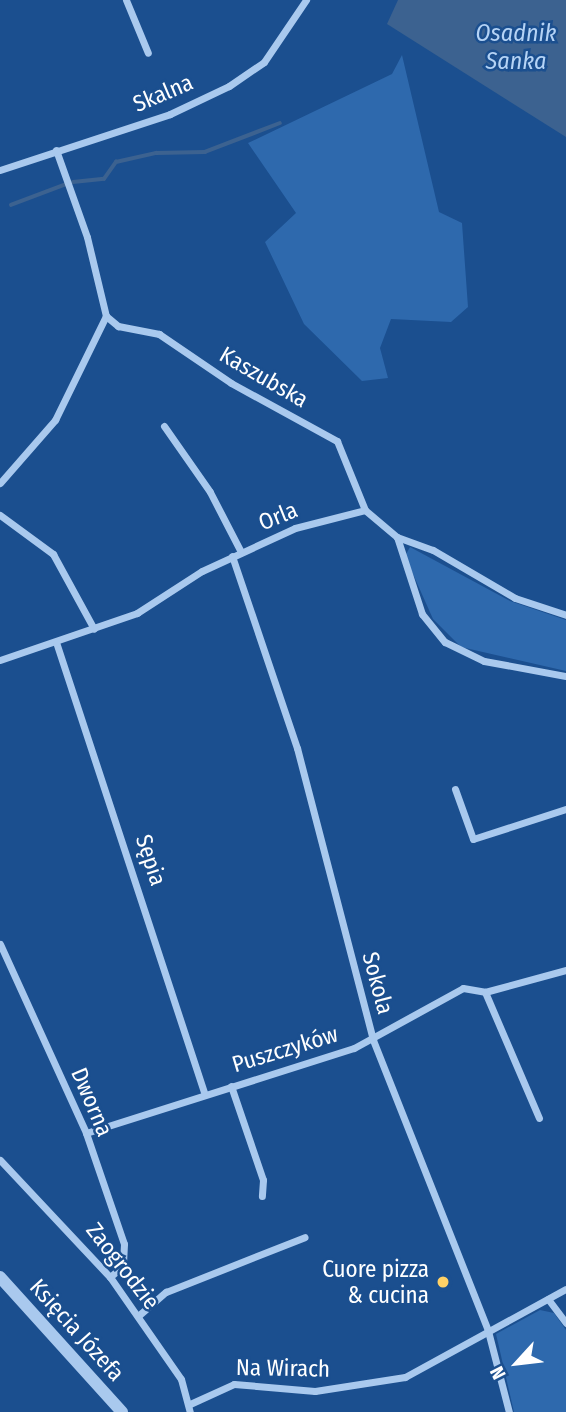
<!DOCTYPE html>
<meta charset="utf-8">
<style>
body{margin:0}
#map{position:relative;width:566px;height:1412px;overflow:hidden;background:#1b4f8f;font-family:"Fira Sans Condensed",sans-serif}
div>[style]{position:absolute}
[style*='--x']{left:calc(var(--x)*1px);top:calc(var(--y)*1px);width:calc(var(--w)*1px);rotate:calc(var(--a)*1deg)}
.green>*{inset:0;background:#2e69ad}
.water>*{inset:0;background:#3c6290}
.stream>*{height:3.5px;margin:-1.75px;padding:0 1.75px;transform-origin:1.75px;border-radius:1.75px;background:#3c6290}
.minor>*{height:7px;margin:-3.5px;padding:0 3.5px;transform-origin:3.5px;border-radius:3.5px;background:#a9c9ee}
.tertiary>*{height:12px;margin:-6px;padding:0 6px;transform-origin:6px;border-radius:6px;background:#a9c9ee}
.dots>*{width:19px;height:19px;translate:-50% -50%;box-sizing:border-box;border:4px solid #1b4f8f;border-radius:50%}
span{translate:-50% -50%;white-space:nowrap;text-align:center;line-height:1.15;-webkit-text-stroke:5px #1b4f8f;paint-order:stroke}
.street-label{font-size:23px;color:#fff}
.poi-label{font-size:23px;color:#fff}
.right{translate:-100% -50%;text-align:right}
.water-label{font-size:24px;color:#b5d3f5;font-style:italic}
.north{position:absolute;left:482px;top:1328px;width:70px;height:70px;-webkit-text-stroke:5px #1b4f8f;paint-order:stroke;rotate:243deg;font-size:19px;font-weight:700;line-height:28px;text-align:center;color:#fff}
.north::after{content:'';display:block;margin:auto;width:24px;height:32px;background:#fff;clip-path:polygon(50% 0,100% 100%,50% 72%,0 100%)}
</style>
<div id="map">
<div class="green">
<div style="clip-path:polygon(402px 55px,439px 212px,462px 223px,468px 307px,451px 322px,391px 319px,380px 348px,388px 378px,362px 381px,304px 324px,265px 242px,296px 213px,248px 143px,392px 74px)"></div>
<div style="clip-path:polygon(410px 547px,510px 601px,566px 620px,566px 671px,461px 647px,433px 619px,405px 556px)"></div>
<div style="clip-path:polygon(540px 1310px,554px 1313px,566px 1330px,566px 1412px,514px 1412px,496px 1334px)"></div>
</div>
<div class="water">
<div style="clip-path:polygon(398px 0,566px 0,566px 137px,387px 24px)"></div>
</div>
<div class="stream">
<div style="--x:73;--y:182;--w:31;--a:-6"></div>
<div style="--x:104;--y:179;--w:21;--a:-55"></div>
<div style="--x:116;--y:162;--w:41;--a:-12.7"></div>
<div style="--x:156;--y:153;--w:49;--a:-1.2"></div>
<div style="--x:205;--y:152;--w:80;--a:-21.1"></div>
<div style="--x:11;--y:205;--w:57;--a:-20.7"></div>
</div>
<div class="minor">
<div style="--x:126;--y:0;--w:57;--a:67.5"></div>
<div style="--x:56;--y:150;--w:92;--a:70.4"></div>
<div style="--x:87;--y:237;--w:81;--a:76.5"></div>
<div style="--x:0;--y:170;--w:179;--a:-18.2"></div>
<div style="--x:170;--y:114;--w:65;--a:-25.4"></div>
<div style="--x:229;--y:86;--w:42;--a:-34.4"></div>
<div style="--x:264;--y:62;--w:75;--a:-55.9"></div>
<div style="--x:106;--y:316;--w:16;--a:40"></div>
<div style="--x:118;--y:326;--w:42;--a:11"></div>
<div style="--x:159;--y:334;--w:87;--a:34.2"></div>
<div style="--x:231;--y:383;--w:121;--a:28.7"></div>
<div style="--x:337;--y:441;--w:74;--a:67.9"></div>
<div style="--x:164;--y:426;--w:80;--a:55.1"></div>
<div style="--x:210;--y:492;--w:68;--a:62.7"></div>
<div style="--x:0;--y:483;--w:84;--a:-48.9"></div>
<div style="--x:55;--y:420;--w:116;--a:-63.9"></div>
<div style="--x:365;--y:510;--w:42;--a:40.2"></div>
<div style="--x:397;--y:537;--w:38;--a:20"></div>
<div style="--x:433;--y:550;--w:95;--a:30.3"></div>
<div style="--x:515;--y:598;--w:54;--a:18.4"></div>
<div style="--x:0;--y:515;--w:66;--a:36.3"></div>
<div style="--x:53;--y:554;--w:85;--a:61.3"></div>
<div style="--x:397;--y:537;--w:81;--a:72"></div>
<div style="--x:422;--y:614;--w:36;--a:51"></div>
<div style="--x:445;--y:642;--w:43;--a:26"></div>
<div style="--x:484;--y:661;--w:83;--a:10.4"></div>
<div style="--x:232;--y:556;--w:203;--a:71.3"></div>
<div style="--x:297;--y:748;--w:302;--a:75.4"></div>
<div style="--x:373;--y:1040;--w:313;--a:68.4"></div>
<div style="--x:488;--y:1331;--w:84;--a:75.5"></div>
<div style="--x:56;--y:642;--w:475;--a:71.8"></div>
<div style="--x:0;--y:660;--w:145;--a:-18.9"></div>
<div style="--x:137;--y:613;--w:77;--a:-32.9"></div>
<div style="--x:202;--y:571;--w:102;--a:-24.8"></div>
<div style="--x:295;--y:528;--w:72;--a:-14.4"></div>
<div style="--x:455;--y:789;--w:53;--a:70.2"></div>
<div style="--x:473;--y:839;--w:98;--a:-17.9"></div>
<div style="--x:0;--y:944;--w:208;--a:65.5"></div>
<div style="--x:86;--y:1133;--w:117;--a:71.1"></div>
<div style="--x:124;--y:1244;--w:22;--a:93"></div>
<div style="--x:123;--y:1266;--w:17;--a:140"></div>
<div style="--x:485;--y:992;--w:137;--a:66.8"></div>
<div style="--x:485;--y:992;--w:84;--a:-15.2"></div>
<div style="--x:231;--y:1086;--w:99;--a:71.2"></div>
<div style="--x:263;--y:1180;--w:16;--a:94"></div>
<div style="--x:86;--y:1133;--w:281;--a:-17.6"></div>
<div style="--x:354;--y:1048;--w:124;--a:-28.8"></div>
<div style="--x:463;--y:988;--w:22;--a:10"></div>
<div style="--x:0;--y:1160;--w:161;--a:46.8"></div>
<div style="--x:110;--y:1277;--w:124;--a:55.2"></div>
<div style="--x:181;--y:1379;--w:34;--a:75"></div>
<div style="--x:548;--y:1299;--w:30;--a:53"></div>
<div style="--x:138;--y:1316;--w:37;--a:-41"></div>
<div style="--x:166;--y:1292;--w:149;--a:-21.6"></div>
<div style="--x:190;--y:1404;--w:48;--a:-24.4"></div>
<div style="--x:234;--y:1384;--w:81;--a:4.9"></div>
<div style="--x:315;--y:1391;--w:91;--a:-8.8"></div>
<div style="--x:405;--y:1377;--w:183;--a:-28.7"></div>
</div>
<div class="tertiary">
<div style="--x:0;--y:1277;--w:182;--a:47.9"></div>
</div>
<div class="dots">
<div style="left:443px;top:1282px;background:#ffd166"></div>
</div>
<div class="street-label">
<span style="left:163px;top:93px;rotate:-23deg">Skalna</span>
<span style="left:264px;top:377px;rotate:30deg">Kaszubska</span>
<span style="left:278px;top:516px;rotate:-22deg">Orla</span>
<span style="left:151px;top:860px;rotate:72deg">Sępia</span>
<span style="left:378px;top:983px;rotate:75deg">Sokola</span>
<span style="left:285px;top:1049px;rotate:-17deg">Puszczyków</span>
<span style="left:92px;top:1102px;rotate:67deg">Dworna</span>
<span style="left:123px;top:1266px;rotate:52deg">Zaogrodzie</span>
<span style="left:77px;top:1330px;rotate:48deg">Księcia Józefa</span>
<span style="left:283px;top:1368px;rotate:1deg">Na Wirach</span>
</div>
<div class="poi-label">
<span class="right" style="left:429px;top:1282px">Cuore pizza<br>&amp; cucina</span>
</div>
<div class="water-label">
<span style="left:516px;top:48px">Osadnik<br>Sanka</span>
</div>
<div class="north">N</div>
</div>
